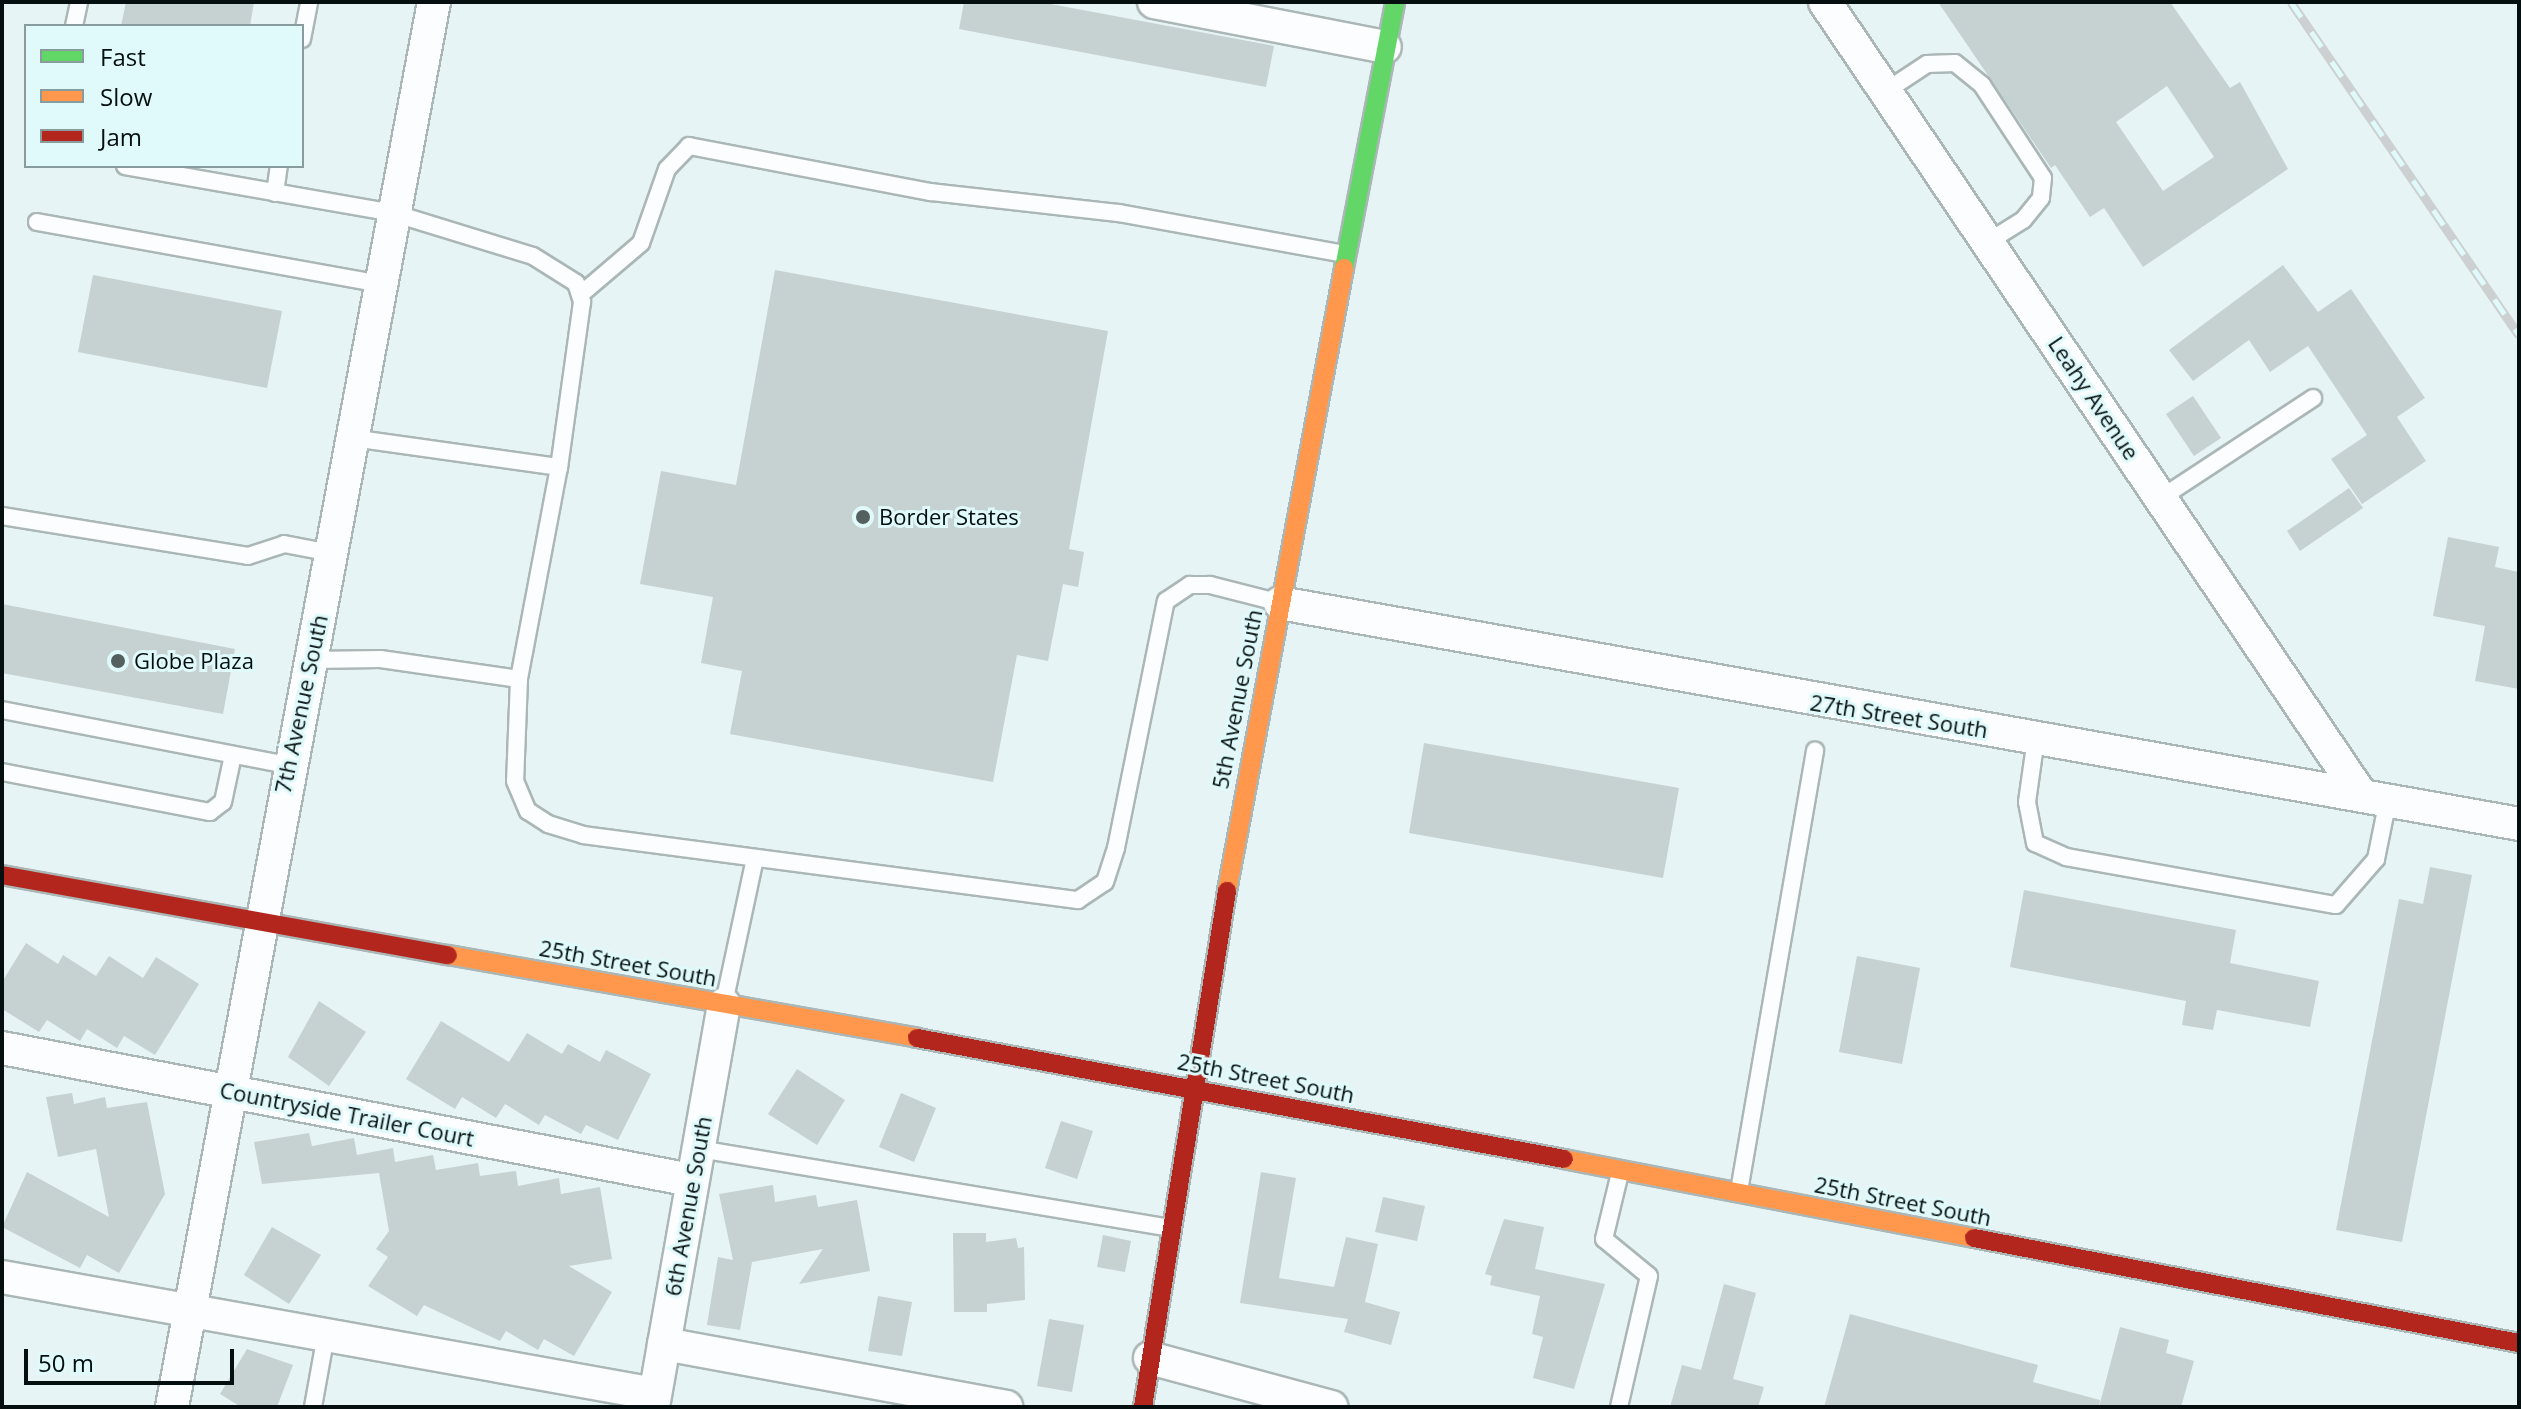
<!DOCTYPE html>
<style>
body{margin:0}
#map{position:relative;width:2521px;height:1409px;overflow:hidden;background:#e6f4f5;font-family:"Open Sans",sans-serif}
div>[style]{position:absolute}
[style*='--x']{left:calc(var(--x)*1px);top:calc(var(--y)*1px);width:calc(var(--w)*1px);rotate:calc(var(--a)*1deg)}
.building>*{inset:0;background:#c6d1d2}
.roads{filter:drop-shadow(2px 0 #abb6b6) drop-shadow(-2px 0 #abb6b6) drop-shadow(0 2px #abb6b6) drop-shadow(0 -2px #abb6b6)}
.lane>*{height:16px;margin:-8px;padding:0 8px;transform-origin:8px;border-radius:8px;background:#fbfdfe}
.street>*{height:32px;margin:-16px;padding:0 16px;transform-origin:16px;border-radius:16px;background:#fbfdfe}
.fast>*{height:18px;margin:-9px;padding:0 9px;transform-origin:9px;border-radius:9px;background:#63d668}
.slow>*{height:18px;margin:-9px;padding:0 9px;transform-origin:9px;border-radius:9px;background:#ff974d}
.jam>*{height:18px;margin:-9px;padding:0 9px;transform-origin:9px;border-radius:9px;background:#b3261e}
.rail>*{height:9px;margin-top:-4.5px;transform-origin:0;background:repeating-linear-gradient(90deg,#e0fafb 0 18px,#ccd0d0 0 36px);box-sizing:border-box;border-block:2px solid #ccd0d0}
.dots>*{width:22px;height:22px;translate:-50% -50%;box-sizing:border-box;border:4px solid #e0fafb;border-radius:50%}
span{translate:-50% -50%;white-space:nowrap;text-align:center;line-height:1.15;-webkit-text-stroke:6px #e0fafb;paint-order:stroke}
.street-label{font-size:22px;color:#060f0f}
.poi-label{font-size:22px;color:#060f0f}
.left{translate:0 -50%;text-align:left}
.frame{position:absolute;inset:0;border:4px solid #060f0f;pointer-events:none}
.legend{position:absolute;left:24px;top:24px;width:280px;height:144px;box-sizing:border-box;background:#e0fafb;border:2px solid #899c9d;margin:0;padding:10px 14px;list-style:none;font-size:24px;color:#060f0f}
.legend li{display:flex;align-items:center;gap:16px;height:40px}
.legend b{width:40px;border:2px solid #899c9d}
.scale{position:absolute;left:24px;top:1349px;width:210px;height:36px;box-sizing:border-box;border:4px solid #060f0f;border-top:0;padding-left:10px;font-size:24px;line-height:28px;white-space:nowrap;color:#060f0f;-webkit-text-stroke:6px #e0fafb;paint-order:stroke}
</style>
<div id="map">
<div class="building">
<div style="clip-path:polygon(126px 2px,254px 2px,250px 26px,121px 26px)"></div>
<div style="clip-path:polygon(964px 2px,1040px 2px,1274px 46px,1266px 87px,959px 29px)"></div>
<div style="clip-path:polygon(evenodd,1938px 2px,2170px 2px,2230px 88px,2240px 82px,2288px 169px,2143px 267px,2104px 208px,2090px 217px,2055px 165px,2051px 168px,1938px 2px,2167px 86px,2214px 157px,2163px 191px,2116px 122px,2167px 86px)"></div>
<div style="clip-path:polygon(2283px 265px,2318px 312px,2351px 289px,2425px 398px,2397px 417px,2426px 461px,2362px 504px,2331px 459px,2367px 435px,2308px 346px,2270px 372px,2249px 340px,2193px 381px,2169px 350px)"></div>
<div style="clip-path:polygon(775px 270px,1108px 331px,1069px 549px,1084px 552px,1078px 587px,1063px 584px,1048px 661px,1017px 655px,993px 782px,730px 734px,742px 671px,701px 663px,713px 597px,640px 584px,661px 471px,736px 485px)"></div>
<div style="clip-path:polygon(93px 275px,282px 311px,267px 388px,78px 352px)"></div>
<div style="clip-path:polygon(2193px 396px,2221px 438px,2194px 456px,2166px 414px)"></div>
<div style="clip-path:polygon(2349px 488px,2363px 508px,2300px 551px,2287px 531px)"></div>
<div style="clip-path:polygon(2448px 537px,2499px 547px,2495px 567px,2519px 572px,2519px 689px,2475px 681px,2485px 626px,2433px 616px)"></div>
<div style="clip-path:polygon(2px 604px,235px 649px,223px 714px,2px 673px)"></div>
<div style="clip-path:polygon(1424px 743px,1679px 788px,1663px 878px,1409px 833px)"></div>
<div style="clip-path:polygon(2430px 867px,2472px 875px,2402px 1242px,2336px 1230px,2399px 899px,2423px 904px)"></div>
<div style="clip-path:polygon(2024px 890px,2236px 930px,2230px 963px,2319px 981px,2310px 1027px,2217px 1010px,2213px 1030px,2182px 1025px,2186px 1001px,2010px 967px)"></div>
<div style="clip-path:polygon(26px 943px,58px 964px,63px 955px,96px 976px,109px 956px,143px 978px,156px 957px,199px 984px,155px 1055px,124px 1036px,117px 1048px,87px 1029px,80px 1041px,47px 1020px,39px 1032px,2px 1009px,2px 982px)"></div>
<div style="clip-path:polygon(1857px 956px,1920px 968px,1902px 1064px,1839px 1052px)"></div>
<div style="clip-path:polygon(319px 1001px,366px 1032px,329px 1086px,288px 1057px)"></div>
<div style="clip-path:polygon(441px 1021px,509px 1062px,527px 1033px,562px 1054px,568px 1044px,600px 1062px,606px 1050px,651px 1074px,618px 1140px,586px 1125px,581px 1134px,545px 1115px,539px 1125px,505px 1104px,496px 1118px,462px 1097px,455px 1109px,406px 1079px)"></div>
<div style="clip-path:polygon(797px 1069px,845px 1100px,817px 1145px,768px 1114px)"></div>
<div style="clip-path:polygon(72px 1093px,74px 1104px,105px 1097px,107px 1108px,147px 1102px,165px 1194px,119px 1273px,87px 1255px,80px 1268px,2px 1227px,27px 1172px,109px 1217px,96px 1149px,58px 1157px,46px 1097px)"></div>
<div style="clip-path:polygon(901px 1093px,936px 1108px,914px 1162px,879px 1147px)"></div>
<div style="clip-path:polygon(1061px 1121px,1093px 1131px,1077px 1179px,1045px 1168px)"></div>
<div style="clip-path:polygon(309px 1133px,312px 1146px,354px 1138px,357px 1155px,393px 1148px,395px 1162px,433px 1155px,436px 1170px,478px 1163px,480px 1176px,516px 1171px,518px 1186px,559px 1178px,561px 1194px,600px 1187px,612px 1259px,569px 1266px,612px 1292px,574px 1356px,544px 1339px,538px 1350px,506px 1331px,500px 1341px,424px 1305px,417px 1316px,368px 1286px,388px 1257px,376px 1249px,389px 1231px,379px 1173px,262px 1184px,254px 1142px)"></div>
<div style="clip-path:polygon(1261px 1172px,1296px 1178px,1279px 1278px,1334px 1287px,1346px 1237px,1378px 1244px,1365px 1302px,1400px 1312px,1391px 1345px,1344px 1332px,1348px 1319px,1240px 1303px)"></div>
<div style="clip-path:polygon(773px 1185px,775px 1202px,816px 1195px,818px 1207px,857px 1200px,870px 1271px,799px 1284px,823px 1249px,752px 1262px,740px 1330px,707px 1325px,718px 1257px,733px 1260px,719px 1194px)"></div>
<div style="clip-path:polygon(1383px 1197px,1425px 1206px,1417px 1241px,1375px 1232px)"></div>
<div style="clip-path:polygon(1504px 1219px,1544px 1227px,1535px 1269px,1605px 1284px,1574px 1389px,1533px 1378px,1543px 1337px,1532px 1334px,1540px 1296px,1490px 1285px,1492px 1276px,1485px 1274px)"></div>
<div style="clip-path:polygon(272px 1227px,321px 1255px,289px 1304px,244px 1275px)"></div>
<div style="clip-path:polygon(953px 1233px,986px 1233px,986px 1242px,1016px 1238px,1018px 1248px,1024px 1247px,1025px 1300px,987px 1304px,987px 1312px,954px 1312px)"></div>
<div style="clip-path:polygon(1103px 1235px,1131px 1241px,1125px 1272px,1097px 1267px)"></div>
<div style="clip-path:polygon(1724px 1284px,1756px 1293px,1733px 1379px,1764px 1387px,1758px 1407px,1670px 1407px,1682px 1365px,1701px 1370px)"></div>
<div style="clip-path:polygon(878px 1296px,912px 1302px,902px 1356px,868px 1351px)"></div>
<div style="clip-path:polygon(1850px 1314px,2038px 1365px,2033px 1382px,2100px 1400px,2099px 1407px,1824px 1407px)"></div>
<div style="clip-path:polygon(1049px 1319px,1084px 1325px,1072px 1392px,1037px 1386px)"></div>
<div style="clip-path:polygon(2120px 1327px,2169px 1340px,2166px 1353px,2194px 1361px,2181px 1407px,2099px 1407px)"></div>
<div style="clip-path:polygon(247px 1349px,293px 1365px,277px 1407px,241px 1407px,220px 1394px)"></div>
</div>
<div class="roads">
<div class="lane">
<div style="--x:74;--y:26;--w:25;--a:-78"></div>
<div style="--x:302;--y:39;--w:38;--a:-79"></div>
<div style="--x:1886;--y:91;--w:49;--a:-33.4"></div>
<div style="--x:1927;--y:64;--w:28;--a:-2"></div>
<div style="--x:1955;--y:63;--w:35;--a:39"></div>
<div style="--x:1982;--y:85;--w:111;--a:56.7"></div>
<div style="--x:2043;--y:178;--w:20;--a:96"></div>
<div style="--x:2041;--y:198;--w:28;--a:129"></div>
<div style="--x:2023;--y:220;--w:40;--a:148"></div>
<div style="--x:125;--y:166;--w:272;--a:9.9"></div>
<div style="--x:393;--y:213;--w:146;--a:17.1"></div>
<div style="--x:533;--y:256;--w:51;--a:32.1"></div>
<div style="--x:576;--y:283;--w:20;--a:72"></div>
<div style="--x:582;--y:302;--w:167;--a:97.9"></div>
<div style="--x:559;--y:467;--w:216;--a:100.7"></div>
<div style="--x:519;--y:679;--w:140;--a:-171.8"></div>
<div style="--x:380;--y:659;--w:68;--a:179.2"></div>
<div style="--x:275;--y:193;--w:27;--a:-82"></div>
<div style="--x:37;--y:222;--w:349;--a:10.2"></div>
<div style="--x:580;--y:295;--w:80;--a:-40.4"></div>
<div style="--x:641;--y:243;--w:78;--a:-70.6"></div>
<div style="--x:667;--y:169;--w:32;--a:-46"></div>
<div style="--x:689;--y:146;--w:246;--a:10.8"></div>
<div style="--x:931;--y:192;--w:189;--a:6.4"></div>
<div style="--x:1119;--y:213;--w:229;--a:10.3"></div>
<div style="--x:352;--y:438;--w:209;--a:8"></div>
<div style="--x:2161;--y:498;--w:182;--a:-33.3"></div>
<div style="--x:2;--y:516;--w:249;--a:9.2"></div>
<div style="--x:248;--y:556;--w:38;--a:-18"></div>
<div style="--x:284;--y:544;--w:48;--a:10.8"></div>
<div style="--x:519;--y:679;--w:102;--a:92.2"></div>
<div style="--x:515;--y:781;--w:33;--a:67"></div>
<div style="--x:528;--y:811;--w:24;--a:33"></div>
<div style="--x:548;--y:824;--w:37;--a:17"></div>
<div style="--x:583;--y:835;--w:499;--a:7.5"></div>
<div style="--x:1078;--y:900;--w:32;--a:-34"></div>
<div style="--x:1105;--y:882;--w:36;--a:-72"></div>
<div style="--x:1116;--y:848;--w:252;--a:-78.6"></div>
<div style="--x:1166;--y:601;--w:29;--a:-34"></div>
<div style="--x:1190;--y:585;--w:20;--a:0"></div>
<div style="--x:1210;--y:585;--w:69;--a:14.2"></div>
<div style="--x:2;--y:710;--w:291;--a:10.9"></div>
<div style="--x:2036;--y:738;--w:65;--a:98"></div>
<div style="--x:2027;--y:802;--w:42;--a:79"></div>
<div style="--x:2035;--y:843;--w:34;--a:24"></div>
<div style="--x:2066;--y:857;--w:274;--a:10.1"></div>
<div style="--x:2336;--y:905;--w:61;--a:-49"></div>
<div style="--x:2376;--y:859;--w:60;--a:-78.5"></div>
<div style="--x:2;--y:772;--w:212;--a:10.9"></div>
<div style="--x:210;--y:812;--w:16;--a:-38"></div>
<div style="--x:223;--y:802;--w:48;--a:-78"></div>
<div style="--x:724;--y:1003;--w:147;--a:-77.9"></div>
<div style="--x:699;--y:1149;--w:477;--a:9.5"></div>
<div style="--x:1739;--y:1191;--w:447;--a:-80.2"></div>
<div style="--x:313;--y:1407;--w:73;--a:-79.8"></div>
<div style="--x:1619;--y:1407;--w:134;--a:-77.1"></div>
<div style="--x:1649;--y:1276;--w:58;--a:-140.6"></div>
<div style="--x:1604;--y:1239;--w:68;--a:-76.4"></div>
</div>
<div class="street">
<div style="--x:1154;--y:2;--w:235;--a:11"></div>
<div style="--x:1825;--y:2;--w:957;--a:55.94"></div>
<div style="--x:1280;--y:603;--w:1259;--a:10.11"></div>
<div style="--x:2;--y:1048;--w:702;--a:10.85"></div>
<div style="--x:2;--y:1277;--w:663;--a:10.16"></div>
<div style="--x:664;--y:1344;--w:348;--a:10.4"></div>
<div style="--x:1150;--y:1358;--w:188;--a:15.1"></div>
<div style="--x:172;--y:1407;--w:1429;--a:-79.44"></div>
<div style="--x:653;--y:1407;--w:409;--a:-80"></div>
</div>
<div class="fast">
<div style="--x:1344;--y:268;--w:271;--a:-79.1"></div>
</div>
<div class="slow">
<div style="--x:1227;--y:891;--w:634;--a:-79.36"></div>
<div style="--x:448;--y:955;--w:476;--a:10"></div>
<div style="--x:1564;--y:1159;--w:418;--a:10.9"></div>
</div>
<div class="jam">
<div style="--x:2;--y:875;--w:453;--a:10.2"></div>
<div style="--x:917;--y:1038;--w:658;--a:10.59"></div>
<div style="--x:1974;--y:1238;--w:555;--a:10.91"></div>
<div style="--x:1143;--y:1407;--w:523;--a:-80.75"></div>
</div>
</div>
<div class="rail">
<div style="--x:2291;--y:2;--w:404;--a:55.6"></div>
</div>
<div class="dots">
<div style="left:863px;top:517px;background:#545f60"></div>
<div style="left:118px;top:661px;background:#545f60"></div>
</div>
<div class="street-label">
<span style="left:2094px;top:398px;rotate:56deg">Leahy Avenue</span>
<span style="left:1237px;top:699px;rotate:-79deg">5th Avenue South</span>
<span style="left:301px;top:704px;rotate:-78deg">7th Avenue South</span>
<span style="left:1899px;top:716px;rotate:9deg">27th Street South</span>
<span style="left:628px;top:963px;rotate:10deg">25th Street South</span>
<span style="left:1266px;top:1078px;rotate:11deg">25th Street South</span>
<span style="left:347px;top:1114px;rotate:11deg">Countryside Trailer Court</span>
<span style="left:1903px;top:1201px;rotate:11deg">25th Street South</span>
<span style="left:688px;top:1206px;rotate:-80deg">6th Avenue South</span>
</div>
<div class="poi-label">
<span class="left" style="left:879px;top:517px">Border States</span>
<span class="left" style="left:134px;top:661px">Globe Plaza</span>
</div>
<div class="frame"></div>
<ul class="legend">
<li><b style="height:10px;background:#63d668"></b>Fast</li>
<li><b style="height:10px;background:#ff974d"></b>Slow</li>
<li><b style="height:10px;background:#b3261e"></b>Jam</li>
</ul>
<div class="scale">50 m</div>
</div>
